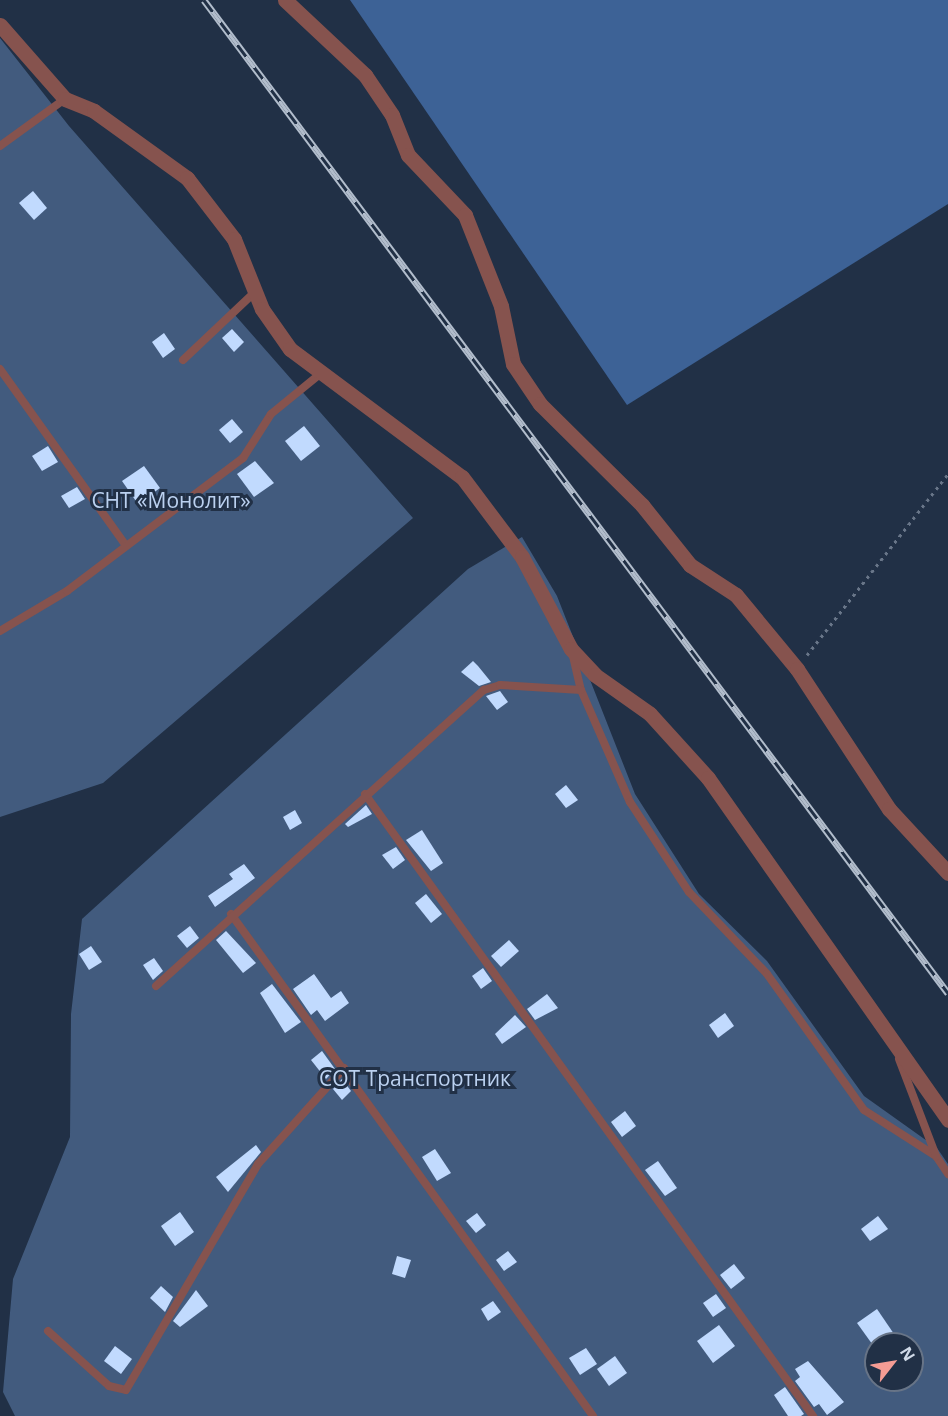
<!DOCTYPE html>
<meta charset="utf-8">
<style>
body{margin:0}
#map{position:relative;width:948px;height:1416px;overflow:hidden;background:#213046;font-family:"Open Sans",sans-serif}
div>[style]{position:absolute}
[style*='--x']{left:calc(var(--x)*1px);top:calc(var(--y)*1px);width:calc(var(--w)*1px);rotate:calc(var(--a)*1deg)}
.green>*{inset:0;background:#425b7e}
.forest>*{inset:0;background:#3d6296}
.building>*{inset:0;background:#c1dafe}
.path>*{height:3px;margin-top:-1.5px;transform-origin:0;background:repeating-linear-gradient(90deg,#697689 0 3px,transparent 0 7.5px)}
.service>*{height:8px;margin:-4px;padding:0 4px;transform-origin:4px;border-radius:4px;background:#86534e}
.minor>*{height:15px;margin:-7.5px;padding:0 7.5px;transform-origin:7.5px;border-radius:7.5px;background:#86534e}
.rail>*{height:7px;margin-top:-3.5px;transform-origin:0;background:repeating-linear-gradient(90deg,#213046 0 14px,#b2bdcc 0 28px);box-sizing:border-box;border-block:2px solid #b2bdcc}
span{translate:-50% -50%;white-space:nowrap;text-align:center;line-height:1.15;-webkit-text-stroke:6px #213046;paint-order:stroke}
.park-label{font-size:21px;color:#bbd1f0}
.north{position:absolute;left:864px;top:1332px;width:60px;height:60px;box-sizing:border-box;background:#213046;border:2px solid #677487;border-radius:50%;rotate:59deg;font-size:16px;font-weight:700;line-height:24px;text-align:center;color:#d0dae8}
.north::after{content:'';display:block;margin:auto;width:21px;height:27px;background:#f59c94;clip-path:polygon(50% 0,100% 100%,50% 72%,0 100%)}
</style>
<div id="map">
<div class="green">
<div style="clip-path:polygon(0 38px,69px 126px,413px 518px,103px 783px,0 817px)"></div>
<div style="clip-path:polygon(evenodd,522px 537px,557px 596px,635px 794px,699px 894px,767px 961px,864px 1096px,937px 1148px,948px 1164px,948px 1416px,15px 1416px,3px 1392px,13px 1279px,70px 1137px,71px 1014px,82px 919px,468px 569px,522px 537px,876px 1344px,912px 1344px,912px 1380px,876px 1380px,876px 1344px)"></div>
</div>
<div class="forest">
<div style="clip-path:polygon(350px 0,948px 0,948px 204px,627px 405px)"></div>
</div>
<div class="building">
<div style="clip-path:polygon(33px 191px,47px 208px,34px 220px,19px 203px)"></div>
<div style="clip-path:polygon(232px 329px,244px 342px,234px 352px,222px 338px)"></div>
<div style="clip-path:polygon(164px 333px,175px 349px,163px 358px,152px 342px)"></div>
<div style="clip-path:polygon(232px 419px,243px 432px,230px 443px,219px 430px)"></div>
<div style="clip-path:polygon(304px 426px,320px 446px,301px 461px,285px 441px)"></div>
<div style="clip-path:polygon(48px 446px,58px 462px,42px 471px,32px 456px)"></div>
<div style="clip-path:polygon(255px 461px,274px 483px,254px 497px,237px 474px)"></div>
<div style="clip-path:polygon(144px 466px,160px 488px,138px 504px,122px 481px)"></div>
<div style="clip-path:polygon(77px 487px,85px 499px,69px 508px,61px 496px)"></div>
<div style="clip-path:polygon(473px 661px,478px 666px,491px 682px,479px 686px,461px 672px)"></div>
<div style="clip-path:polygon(500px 691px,508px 702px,497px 710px,486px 696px)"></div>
<div style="clip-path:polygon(566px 785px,578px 800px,566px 808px,555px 794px)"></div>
<div style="clip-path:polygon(366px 805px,372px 814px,348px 827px,345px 824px)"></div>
<div style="clip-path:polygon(295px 810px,302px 823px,290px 830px,283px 817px)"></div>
<div style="clip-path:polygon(422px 830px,443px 863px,431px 871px,406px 840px)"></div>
<div style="clip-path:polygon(396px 847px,405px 860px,393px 869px,382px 855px)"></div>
<div style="clip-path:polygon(244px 864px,255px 878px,215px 907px,208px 896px,233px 879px,229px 874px)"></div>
<div style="clip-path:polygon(426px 894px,442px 914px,431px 923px,415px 903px)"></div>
<div style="clip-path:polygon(190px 926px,199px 938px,187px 948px,177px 936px)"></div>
<div style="clip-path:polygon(226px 931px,256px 963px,243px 973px,216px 940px)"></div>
<div style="clip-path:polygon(509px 940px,519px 951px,501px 967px,491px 956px)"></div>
<div style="clip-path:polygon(91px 946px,102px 962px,89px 970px,79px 954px)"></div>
<div style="clip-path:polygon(154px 958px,163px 971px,153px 980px,143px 965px)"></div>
<div style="clip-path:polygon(483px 968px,492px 981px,481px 989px,472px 976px)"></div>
<div style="clip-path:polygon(314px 974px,331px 998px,341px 991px,349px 1003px,325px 1021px,317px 1010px,311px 1015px,293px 989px)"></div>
<div style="clip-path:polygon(272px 984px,301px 1022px,285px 1033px,260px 993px)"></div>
<div style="clip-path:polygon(547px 994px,558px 1008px,535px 1020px,527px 1009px)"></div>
<div style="clip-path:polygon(725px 1013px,734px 1026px,718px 1038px,709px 1025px)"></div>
<div style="clip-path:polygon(515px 1015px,526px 1027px,502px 1044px,495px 1034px)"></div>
<div style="clip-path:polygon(322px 1051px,335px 1069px,326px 1079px,311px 1060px)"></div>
<div style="clip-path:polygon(342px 1079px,351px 1091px,342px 1100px,333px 1089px)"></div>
<div style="clip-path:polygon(625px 1111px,636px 1126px,622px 1137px,611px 1122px)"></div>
<div style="clip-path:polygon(256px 1145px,261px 1152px,228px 1192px,216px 1177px)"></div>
<div style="clip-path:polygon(435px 1149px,451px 1173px,437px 1181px,422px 1157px)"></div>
<div style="clip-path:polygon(658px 1161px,677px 1188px,665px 1196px,645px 1170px)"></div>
<div style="clip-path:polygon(180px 1212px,194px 1232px,175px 1246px,161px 1226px)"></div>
<div style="clip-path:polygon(477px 1213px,486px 1225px,476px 1233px,466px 1221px)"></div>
<div style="clip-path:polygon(878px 1216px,888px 1229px,870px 1241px,861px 1229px)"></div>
<div style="clip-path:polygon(508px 1251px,517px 1262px,504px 1271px,496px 1260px)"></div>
<div style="clip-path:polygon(397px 1256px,411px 1260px,405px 1278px,392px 1274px)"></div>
<div style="clip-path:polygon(734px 1264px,745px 1278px,731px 1289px,720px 1275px)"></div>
<div style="clip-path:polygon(161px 1286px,173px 1297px,165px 1312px,150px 1298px)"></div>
<div style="clip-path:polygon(196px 1290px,208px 1306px,180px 1327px,173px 1321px)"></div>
<div style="clip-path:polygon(716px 1294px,726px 1308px,713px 1317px,703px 1303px)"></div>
<div style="clip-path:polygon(493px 1301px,501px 1312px,488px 1321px,481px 1309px)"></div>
<div style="clip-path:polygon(877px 1309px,894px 1334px,875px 1348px,857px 1323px)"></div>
<div style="clip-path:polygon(719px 1325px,735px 1346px,713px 1363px,697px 1341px)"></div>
<div style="clip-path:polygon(115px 1346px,132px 1359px,121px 1374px,104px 1361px)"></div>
<div style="clip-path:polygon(586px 1348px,597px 1364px,580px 1375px,569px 1358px)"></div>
<div style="clip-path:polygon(615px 1356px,627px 1373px,609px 1386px,597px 1369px)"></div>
<div style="clip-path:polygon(808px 1361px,844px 1402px,827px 1415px,819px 1404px,814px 1407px,795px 1381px,800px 1377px,795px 1369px)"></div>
<div style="clip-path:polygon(785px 1387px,804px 1414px,801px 1416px,788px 1416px,774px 1395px)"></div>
</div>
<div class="path">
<div style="--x:807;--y:655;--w:229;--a:-52.1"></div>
</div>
<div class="service">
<div style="--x:0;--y:146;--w:80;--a:-35.9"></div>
<div style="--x:183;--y:360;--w:99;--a:-43.4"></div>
<div style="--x:0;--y:369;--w:214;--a:54.5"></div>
<div style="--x:0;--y:631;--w:78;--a:-30.8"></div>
<div style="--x:67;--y:591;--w:221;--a:-37.1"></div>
<div style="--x:243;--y:458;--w:52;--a:-57.5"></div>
<div style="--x:271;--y:414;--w:63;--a:-39.2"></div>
<div style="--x:573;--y:656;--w:35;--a:77"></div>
<div style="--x:581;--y:690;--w:122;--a:66.4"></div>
<div style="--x:630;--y:802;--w:108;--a:56.8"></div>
<div style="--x:689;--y:892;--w:113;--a:46.4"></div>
<div style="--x:767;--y:974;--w:167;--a:54.5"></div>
<div style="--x:864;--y:1110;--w:85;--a:32.6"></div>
<div style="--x:936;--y:1156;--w:22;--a:56"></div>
<div style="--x:365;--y:794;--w:767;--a:54.24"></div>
<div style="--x:231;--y:914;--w:619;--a:54.2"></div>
<div style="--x:156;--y:986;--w:442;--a:-42.1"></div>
<div style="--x:484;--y:690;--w:17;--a:-17"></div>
<div style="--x:500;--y:685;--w:81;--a:3.5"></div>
<div style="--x:899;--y:1059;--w:104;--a:69.1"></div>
<div style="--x:48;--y:1331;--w:82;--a:42"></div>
<div style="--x:109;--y:1386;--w:17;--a:13"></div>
<div style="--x:126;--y:1390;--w:262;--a:-59.7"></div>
<div style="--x:258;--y:1164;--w:129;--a:-48.1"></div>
</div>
<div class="minor">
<div style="--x:285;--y:0;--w:110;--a:43.2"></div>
<div style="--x:365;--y:75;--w:48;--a:56"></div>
<div style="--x:392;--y:115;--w:43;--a:68.2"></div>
<div style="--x:408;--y:155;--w:83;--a:46.5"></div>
<div style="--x:465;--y:215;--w:98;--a:68.4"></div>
<div style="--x:501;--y:306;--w:59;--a:78.3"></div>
<div style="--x:513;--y:364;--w:48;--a:56"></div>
<div style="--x:540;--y:404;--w:144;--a:44.7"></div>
<div style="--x:642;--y:505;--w:77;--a:51.3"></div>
<div style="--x:690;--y:565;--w:55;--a:33.1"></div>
<div style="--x:736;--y:595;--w:96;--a:50.5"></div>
<div style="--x:797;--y:669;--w:168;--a:56.7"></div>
<div style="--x:889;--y:809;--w:87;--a:47.3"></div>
<div style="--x:0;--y:25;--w:98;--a:48.7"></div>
<div style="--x:65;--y:99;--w:31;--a:22"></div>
<div style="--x:94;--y:111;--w:115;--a:35.8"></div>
<div style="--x:187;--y:178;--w:77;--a:52.4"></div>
<div style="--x:234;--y:239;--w:75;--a:68.2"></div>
<div style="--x:262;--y:309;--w:49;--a:55"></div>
<div style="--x:290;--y:349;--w:214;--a:36.7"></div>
<div style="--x:462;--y:477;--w:100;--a:53.1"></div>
<div style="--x:522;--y:557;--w:104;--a:62"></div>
<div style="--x:571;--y:649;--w:35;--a:47"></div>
<div style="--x:595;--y:675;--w:67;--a:35.3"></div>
<div style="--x:650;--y:714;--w:86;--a:47.8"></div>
<div style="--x:708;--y:778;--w:418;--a:54.9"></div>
</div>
<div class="rail">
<div style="--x:204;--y:0;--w:1241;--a:53.16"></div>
</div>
<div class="park-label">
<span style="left:171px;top:500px">СНТ «Монолит»</span>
<span style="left:415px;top:1078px">СОТ Транспортник</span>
</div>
<div class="north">N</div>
</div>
